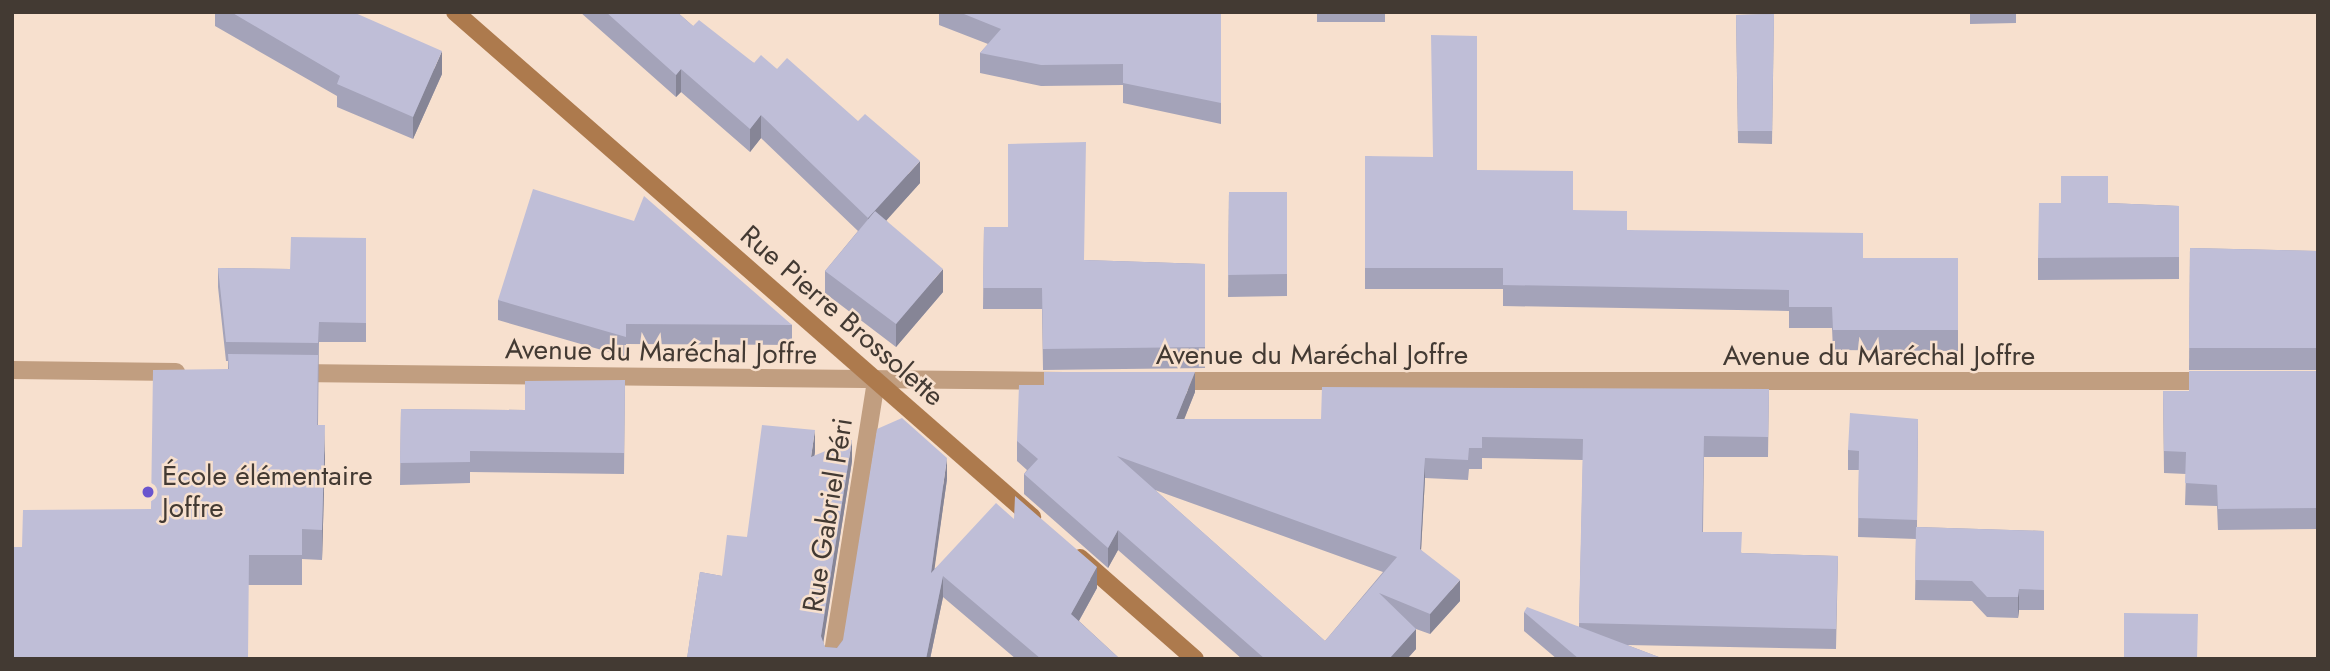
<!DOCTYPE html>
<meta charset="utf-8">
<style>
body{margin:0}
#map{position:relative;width:2330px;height:671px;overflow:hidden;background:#f7e0ce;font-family:Jost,sans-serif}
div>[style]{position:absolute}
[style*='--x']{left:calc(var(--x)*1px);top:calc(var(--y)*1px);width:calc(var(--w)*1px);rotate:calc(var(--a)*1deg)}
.street>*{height:18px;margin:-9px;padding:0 9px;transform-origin:9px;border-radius:9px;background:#c19e80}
.secondary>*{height:18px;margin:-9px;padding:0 9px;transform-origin:9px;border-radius:9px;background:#ad7a4d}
.wall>*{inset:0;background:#a4a3b9}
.shaded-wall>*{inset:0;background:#868596}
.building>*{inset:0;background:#bfbed7}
.dots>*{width:19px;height:19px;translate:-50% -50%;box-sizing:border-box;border:4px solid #f7e0ce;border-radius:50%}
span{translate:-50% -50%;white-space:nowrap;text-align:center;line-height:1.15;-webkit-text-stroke:5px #f7e0ce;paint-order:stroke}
.street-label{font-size:28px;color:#433a33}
.poi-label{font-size:28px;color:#433a33}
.left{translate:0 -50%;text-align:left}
.frame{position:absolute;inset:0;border:14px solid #433a33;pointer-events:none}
</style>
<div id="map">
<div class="street">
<div style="--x:12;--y:370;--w:164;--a:0.7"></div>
<div style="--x:295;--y:373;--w:770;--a:0.6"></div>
<div style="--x:1173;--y:381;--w:1040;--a:0"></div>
<div style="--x:832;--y:659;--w:281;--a:-81"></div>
</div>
<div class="secondary">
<div style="--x:455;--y:12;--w:767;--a:41.19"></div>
<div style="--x:1080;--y:558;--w:153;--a:41.3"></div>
</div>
<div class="wall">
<div style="clip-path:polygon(215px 12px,353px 12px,442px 74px,413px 139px,337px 107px,337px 96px,215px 26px)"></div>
<div style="clip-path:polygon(580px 12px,677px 12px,693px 26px,754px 63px,777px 69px,920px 183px,886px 220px,943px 292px,896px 347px,825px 293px,825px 271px,858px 231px,761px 138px,750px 152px,681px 92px,676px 97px)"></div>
<div style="clip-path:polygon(939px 12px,1221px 12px,1221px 124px,1123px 103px,1123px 85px,1041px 86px,980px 73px,980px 53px,988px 44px,939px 25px)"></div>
<div style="clip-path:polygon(1317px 12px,1385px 12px,1385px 22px,1317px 22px)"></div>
<div style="clip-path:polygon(1970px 12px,2016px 12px,2016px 23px,1970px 24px)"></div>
<div style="clip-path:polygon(1774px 14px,1772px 144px,1738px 143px,1736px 15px)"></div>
<div style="clip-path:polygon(1365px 156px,1477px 170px,1573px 210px,1627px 230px,1863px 258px,1958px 258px,1958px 351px,1833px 350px,1832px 328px,1789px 328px,1789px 311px,1503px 306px,1503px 289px,1365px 289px)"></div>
<div style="clip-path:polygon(1229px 192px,1287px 192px,1287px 296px,1228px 297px)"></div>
<div style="clip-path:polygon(2108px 203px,2179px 206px,2179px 279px,2038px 280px,2038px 258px)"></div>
<div style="clip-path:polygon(634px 221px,792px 325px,792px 345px,626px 344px,626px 357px,498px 320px,498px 300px)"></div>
<div style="clip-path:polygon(984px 227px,1084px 260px,1205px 264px,1205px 368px,1043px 370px,1042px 309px,983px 309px)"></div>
<div style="clip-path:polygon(366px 238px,366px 342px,319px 342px,318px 425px,325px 455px,322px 560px,302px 559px,302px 585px,249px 585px,22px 547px,151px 509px,228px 369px,228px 361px,226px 361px,218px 287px,218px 268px,290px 269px)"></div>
<div style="clip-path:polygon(2190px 248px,2318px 251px,2318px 370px,2189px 370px)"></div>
<div style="clip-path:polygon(2318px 371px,2318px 529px,2218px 530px,2217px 506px,2185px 505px,2186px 474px,2164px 473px,2163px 391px,2189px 391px)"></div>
<div style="clip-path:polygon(625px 380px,624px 474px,470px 472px,470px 483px,400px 485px,401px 409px,525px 410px)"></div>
<div style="clip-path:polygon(evenodd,1769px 389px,1768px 457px,1704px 457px,1703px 532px,1742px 553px,1838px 556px,1836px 649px,1627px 645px,1664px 659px,1557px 659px,1524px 631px,1524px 612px,1579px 627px,1583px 460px,1482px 458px,1482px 469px,1469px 469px,1468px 480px,1425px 478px,1421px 550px,1460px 601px,1430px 634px,1416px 629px,1416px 649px,1407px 659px,1242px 659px,1118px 550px,1108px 568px,1024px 494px,1024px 474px,1027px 470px,1017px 461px,1017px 441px,1195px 392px,1184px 419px,1321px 419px,1769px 389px,1155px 490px,1383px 572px,1325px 641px,1155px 490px)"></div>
<div style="clip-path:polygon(1918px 419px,1917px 527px,2044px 531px,2044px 610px,2019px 610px,2018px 618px,1987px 617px,1972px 601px,1915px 600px,1916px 539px,1858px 537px,1859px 470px,1848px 470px,1848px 450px)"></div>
<div style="clip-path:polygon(815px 452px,814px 456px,852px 461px,823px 642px,825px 647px,837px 648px,843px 640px,947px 479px,934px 569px,1014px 519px,1097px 588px,1079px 621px,1120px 659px,1016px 659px,943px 597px,930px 659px,687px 659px,700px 572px,722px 576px,747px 537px)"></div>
</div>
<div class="shaded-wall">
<div style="clip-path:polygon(442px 51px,442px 74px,413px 139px,413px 117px)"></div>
<div style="clip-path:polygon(681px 69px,681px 92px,676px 97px,676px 75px)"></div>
<div style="clip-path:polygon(761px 115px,761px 138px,750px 152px,750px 129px)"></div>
<div style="clip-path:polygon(920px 161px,920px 183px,868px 241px,868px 218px)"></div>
<div style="clip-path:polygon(943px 269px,943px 292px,896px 347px,896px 324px)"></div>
<div style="clip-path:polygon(1195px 372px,1195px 392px,1176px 440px,1176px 419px)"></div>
<div style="clip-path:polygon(325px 425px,325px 455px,322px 560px,322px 530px)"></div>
<div style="clip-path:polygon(815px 430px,815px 452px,811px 479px,811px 457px)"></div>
<div style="clip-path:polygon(852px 440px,852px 461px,821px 657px,821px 636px)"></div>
<div style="clip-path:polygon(947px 458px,947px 479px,931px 594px,931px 573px)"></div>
<div style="clip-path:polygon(1425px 458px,1425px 478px,1420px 570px,1420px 549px)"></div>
<div style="clip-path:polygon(1118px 530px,1118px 550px,1108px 568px,1108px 548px)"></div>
<div style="clip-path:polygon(1097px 567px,1097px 588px,1071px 635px,1071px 614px)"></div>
<div style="clip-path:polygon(943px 576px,943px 597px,930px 659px,926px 659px)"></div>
<div style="clip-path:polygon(1460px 580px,1460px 601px,1430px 634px,1430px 614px)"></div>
<div style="clip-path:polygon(2019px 589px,2019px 610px,2018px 618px,2018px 597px)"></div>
<div style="clip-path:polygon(1416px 629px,1416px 649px,1407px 659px,1389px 659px)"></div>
</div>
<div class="building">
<div style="clip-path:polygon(231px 12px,353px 12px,442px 51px,413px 117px,337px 84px,340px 76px)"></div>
<div style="clip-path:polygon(606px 12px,677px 12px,693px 26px,699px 20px,754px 63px,761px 55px,777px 69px,787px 58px,858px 121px,865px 114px,920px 161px,868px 218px,761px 115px,750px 129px,681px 69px,676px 75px)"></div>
<div style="clip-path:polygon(959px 12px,1221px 12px,1221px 103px,1123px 83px,1123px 64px,1041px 65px,980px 53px,1001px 29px)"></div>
<div style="clip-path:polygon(1774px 14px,1772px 131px,1738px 131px,1736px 15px)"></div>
<div style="clip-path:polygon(1431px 35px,1477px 36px,1477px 170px,1573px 171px,1573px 210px,1627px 211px,1627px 230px,1863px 233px,1863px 258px,1958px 258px,1958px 330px,1833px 330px,1832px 307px,1789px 307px,1789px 290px,1503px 285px,1503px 268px,1365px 268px,1365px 156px,1433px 157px)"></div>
<div style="clip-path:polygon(1086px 142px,1084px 260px,1205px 264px,1205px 347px,1043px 349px,1042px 288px,983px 288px,984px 227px,1008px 227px,1008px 144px)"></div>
<div style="clip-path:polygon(2061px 176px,2108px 176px,2108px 203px,2179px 206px,2179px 257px,2038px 258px,2039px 203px,2061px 203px)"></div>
<div style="clip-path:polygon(533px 189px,634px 221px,644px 196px,792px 325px,626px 324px,626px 337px,498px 300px)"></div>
<div style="clip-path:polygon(1229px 192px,1287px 192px,1287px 274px,1228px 275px)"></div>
<div style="clip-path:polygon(875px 211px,943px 269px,896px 324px,825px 271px)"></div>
<div style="clip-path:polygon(291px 237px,366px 238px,366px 323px,319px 322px,318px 343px,226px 342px,218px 268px,290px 269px)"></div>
<div style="clip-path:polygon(2190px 248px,2318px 251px,2318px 348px,2189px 348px)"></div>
<div style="clip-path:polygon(228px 354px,318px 355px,317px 425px,325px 425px,322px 530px,302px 529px,302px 555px,249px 555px,248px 659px,12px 659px,12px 547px,22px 547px,23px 510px,151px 509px,153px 370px,229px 369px)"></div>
<div style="clip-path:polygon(2189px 371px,2318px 371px,2318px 508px,2218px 509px,2217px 485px,2185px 483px,2186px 452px,2164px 451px,2163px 391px,2189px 391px)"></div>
<div style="clip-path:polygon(evenodd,1044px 372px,1195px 372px,1176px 419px,1321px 419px,1322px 387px,1769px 389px,1768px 437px,1704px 436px,1702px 532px,1742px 532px,1741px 553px,1838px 556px,1836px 629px,1579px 623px,1583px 439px,1482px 437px,1482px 448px,1469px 448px,1468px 460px,1425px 458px,1420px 549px,1460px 580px,1430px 614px,1379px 593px,1416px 629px,1389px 659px,1265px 659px,1118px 530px,1108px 548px,1024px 474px,1038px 459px,1017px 441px,1019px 385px,1044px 385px,1044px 372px,1117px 456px,1397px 557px,1325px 641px,1117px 456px)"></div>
<div style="clip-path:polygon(625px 380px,624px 453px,470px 451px,470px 462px,400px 463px,401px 409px,525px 410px,525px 381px)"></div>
<div style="clip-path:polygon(1850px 413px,1918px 419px,1917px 520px,1858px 518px,1859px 451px,1848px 450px)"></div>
<div style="clip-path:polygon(902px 418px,947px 458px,931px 573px,996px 503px,1014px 519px,1015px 496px,1097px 567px,1071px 614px,1120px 659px,1041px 659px,943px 576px,926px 659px,687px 658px,700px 572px,722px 576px,727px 535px,747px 537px,762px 425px,815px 430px,811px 457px,852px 440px,821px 636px,825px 647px,837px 648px,843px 640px,877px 429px)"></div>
<div style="clip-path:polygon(1916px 527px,2044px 531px,2044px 590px,2019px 589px,2018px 597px,1987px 597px,1972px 581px,1915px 580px)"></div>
<div style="clip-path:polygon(1527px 607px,1664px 659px,1579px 659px,1524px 612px)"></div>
<div style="clip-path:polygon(2124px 613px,2198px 614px,2197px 659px,2124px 659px)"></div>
</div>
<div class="dots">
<div style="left:148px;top:492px;background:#6a55ce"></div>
</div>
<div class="street-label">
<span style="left:842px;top:316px;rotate:41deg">Rue Pierre Brossolette</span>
<span style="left:661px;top:352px;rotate:1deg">Avenue du Maréchal Joffre</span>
<span style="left:1312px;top:355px">Avenue du Maréchal Joffre</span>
<span style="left:1879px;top:356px">Avenue du Maréchal Joffre</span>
<span style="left:828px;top:515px;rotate:-81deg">Rue Gabriel Péri</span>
</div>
<div class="poi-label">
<span class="left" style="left:162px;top:492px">École élémentaire<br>Joffre</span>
</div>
<div class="frame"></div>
</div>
